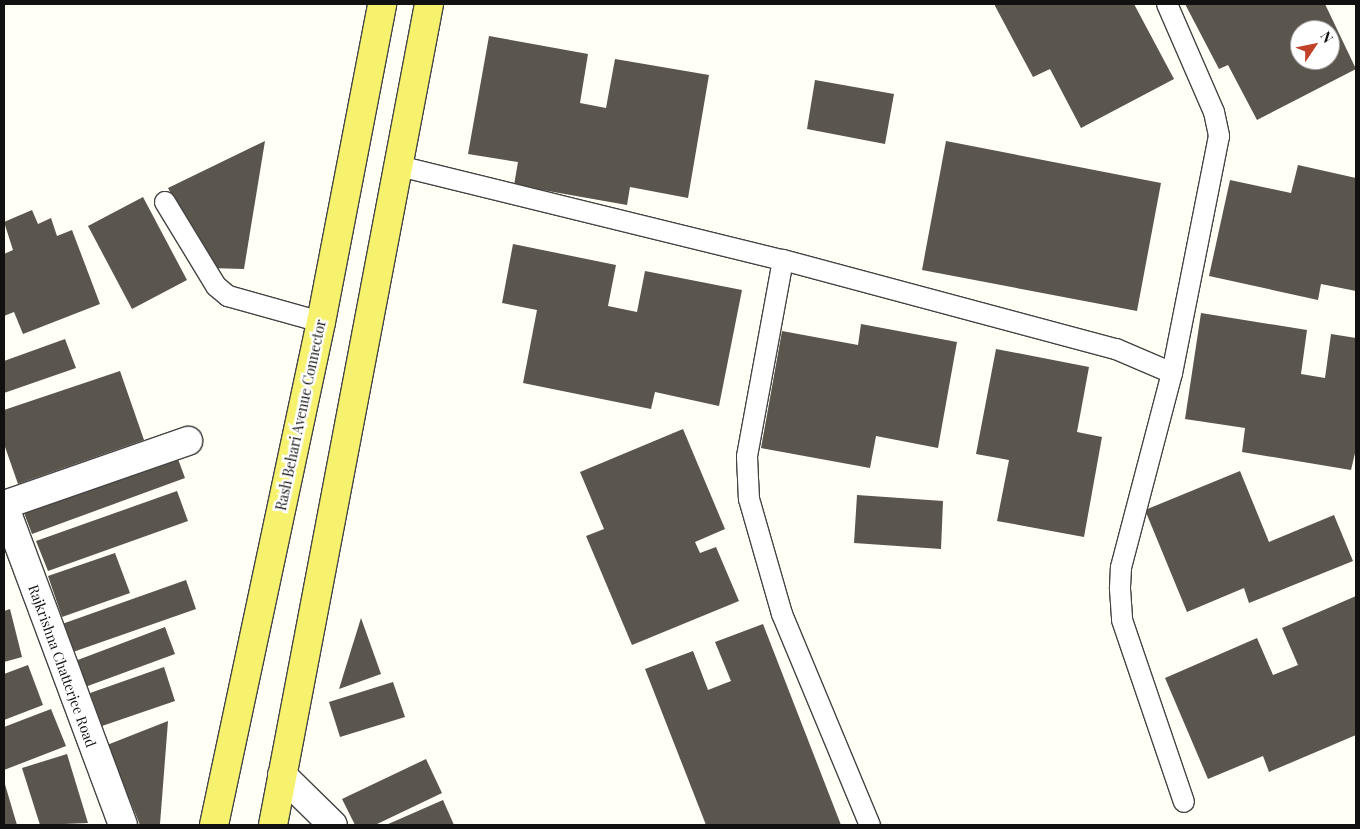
<!DOCTYPE html>
<style>
body{margin:0}
#map{position:relative;width:1360px;height:829px;overflow:hidden;background:#fffff5;font-family:"Playfair Display",serif}
div>[style]{position:absolute}
[style*='--x']{left:calc(var(--x)*1px);top:calc(var(--y)*1px);width:calc(var(--w)*1px);rotate:calc(var(--a)*1deg)}
.building>*{inset:0;background:#5a554d}
.roads{filter:drop-shadow(1px 0 #444) drop-shadow(-1px 0 #444) drop-shadow(0 1px #444) drop-shadow(0 -1px #444)}
.service>*{height:20px;margin:-10px;padding:0 10px;transform-origin:10px;border-radius:10px;background:#fff}
.minor>*{height:28px;margin:-14px;padding:0 14px;transform-origin:14px;border-radius:14px;background:#fff}
.primary>*{height:28px;margin:-14px;padding:0 14px;transform-origin:14px;border-radius:14px;background:#f6f26e}
span{translate:-50% -50%;white-space:nowrap;text-align:center;line-height:1.15;-webkit-text-stroke:5px #fff;paint-order:stroke}
.street-label{font-size:14px;color:#111}
.frame{position:absolute;inset:0;border:5px solid #111;pointer-events:none}
.north{position:absolute;left:1290px;top:20px;width:50px;height:50px;box-sizing:border-box;background:#fff;border:1px solid #a0a0a0;border-radius:50%;rotate:56deg;font-size:14px;font-weight:700;line-height:20px;text-align:center;color:#111}
.north::after{content:'';display:block;margin:auto;width:18px;height:22px;background:#c14229;clip-path:polygon(50% 0,100% 100%,50% 72%,0 100%)}
</style>
<div id="map">
<div class="building">
<div style="clip-path:polygon(994px 4px,1134px 4px,1174px 79px,1081px 128px,1050px 69px,1033px 77px)"></div>
<div style="clip-path:polygon(evenodd,1185px 4px,1325px 4px,1356px 69px,1257px 120px,1228px 65px,1219px 69px,1185px 4px,1300px 30px,1330px 30px,1330px 60px,1300px 60px,1300px 30px)"></div>
<div style="clip-path:polygon(489px 36px,588px 54px,580px 103px,606px 108px,615px 59px,709px 75px,688px 198px,630px 187px,627px 205px,514px 185px,518px 162px,468px 154px)"></div>
<div style="clip-path:polygon(815px 80px,894px 94px,885px 144px,807px 129px)"></div>
<div style="clip-path:polygon(265px 141px,244px 269px,209px 268px,168px 188px)"></div>
<div style="clip-path:polygon(946px 141px,1161px 183px,1137px 311px,922px 270px)"></div>
<div style="clip-path:polygon(1298px 165px,1356px 178px,1356px 291px,1321px 284px,1318px 300px,1209px 276px,1230px 180px,1291px 193px)"></div>
<div style="clip-path:polygon(143px 197px,187px 280px,132px 309px,88px 226px)"></div>
<div style="clip-path:polygon(32px 210px,38px 224px,51px 218px,57px 236px,72px 230px,100px 304px,23px 334px,14px 312px,4px 316px,4px 254px,13px 250px,4px 222px)"></div>
<div style="clip-path:polygon(513px 244px,616px 265px,608px 306px,637px 312px,645px 271px,742px 290px,719px 406px,655px 392px,651px 409px,523px 383px,537px 310px,502px 303px)"></div>
<div style="clip-path:polygon(1201px 313px,1307px 330px,1301px 374px,1325px 378px,1331px 334px,1356px 338px,1356px 449px,1351px 470px,1242px 452px,1245px 428px,1185px 419px)"></div>
<div style="clip-path:polygon(861px 324px,957px 342px,938px 448px,876px 436px,870px 468px,761px 448px,782px 331px,858px 345px)"></div>
<div style="clip-path:polygon(65px 339px,76px 368px,4px 393px,4px 361px)"></div>
<div style="clip-path:polygon(996px 349px,1089px 367px,1077px 432px,1102px 437px,1084px 537px,997px 521px,1009px 460px,976px 454px)"></div>
<div style="clip-path:polygon(120px 371px,144px 440px,18px 484px,4px 444px,4px 410px)"></div>
<div style="clip-path:polygon(683px 429px,725px 529px,695px 542px,700px 553px,716px 547px,739px 601px,632px 645px,586px 536px,604px 529px,580px 472px)"></div>
<div style="clip-path:polygon(174px 448px,185px 478px,32px 534px,21px 505px)"></div>
<div style="clip-path:polygon(1240px 471px,1269px 542px,1334px 515px,1353px 561px,1249px 603px,1244px 588px,1187px 612px,1145px 510px)"></div>
<div style="clip-path:polygon(177px 491px,188px 521px,48px 571px,36px 541px)"></div>
<div style="clip-path:polygon(857px 495px,943px 501px,941px 549px,854px 543px)"></div>
<div style="clip-path:polygon(115px 553px,130px 593px,62px 617px,48px 576px)"></div>
<div style="clip-path:polygon(186px 580px,196px 609px,73px 652px,62px 624px)"></div>
<div style="clip-path:polygon(1356px 596px,1356px 735px,1269px 772px,1263px 756px,1208px 779px,1165px 678px,1257px 638px,1273px 675px,1298px 665px,1282px 628px)"></div>
<div style="clip-path:polygon(10px 609px,22px 657px,4px 662px,4px 611px)"></div>
<div style="clip-path:polygon(361px 618px,381px 674px,339px 689px)"></div>
<div style="clip-path:polygon(763px 624px,841px 825px,706px 825px,645px 669px,693px 651px,708px 690px,731px 681px,715px 642px)"></div>
<div style="clip-path:polygon(165px 627px,175px 654px,85px 687px,75px 661px)"></div>
<div style="clip-path:polygon(28px 665px,43px 705px,4px 720px,4px 674px)"></div>
<div style="clip-path:polygon(164px 667px,175px 701px,102px 726px,90px 693px)"></div>
<div style="clip-path:polygon(393px 682px,405px 717px,340px 737px,329px 702px)"></div>
<div style="clip-path:polygon(51px 709px,66px 746px,4px 770px,4px 727px)"></div>
<div style="clip-path:polygon(168px 721px,160px 824px,140px 825px,107px 745px)"></div>
<div style="clip-path:polygon(67px 754px,88px 823px,40px 825px,22px 768px)"></div>
<div style="clip-path:polygon(426px 759px,442px 793px,375px 825px,355px 825px,342px 799px)"></div>
<div style="clip-path:polygon(4px 781px,17px 825px,4px 825px)"></div>
<div style="clip-path:polygon(443px 800px,454px 825px,386px 825px)"></div>
</div>
<div class="roads">
<div class="service">
<div style="--x:1167;--y:4;--w:118;--a:66.5"></div>
<div style="--x:1214;--y:112;--w:25;--a:78"></div>
<div style="--x:1219;--y:136;--w:242;--a:101.2"></div>
<div style="--x:399;--y:166;--w:395;--a:13.8"></div>
<div style="--x:783;--y:260;--w:345;--a:15"></div>
<div style="--x:1116;--y:349;--w:61;--a:23.2"></div>
<div style="--x:1172;--y:373;--w:202;--a:104.7"></div>
<div style="--x:1121;--y:568;--w:21;--a:93"></div>
<div style="--x:1120;--y:589;--w:31;--a:86"></div>
<div style="--x:1122;--y:620;--w:192;--a:71.2"></div>
<div style="--x:165;--y:202;--w:98;--a:58.7"></div>
<div style="--x:216;--y:286;--w:16;--a:40"></div>
<div style="--x:228;--y:296;--w:97;--a:15.6"></div>
<div style="--x:783;--y:260;--w:200;--a:100.4"></div>
<div style="--x:747;--y:457;--w:42;--a:87.3"></div>
<div style="--x:749;--y:499;--w:120;--a:74"></div>
<div style="--x:782;--y:614;--w:229;--a:67.4"></div>
</div>
<div class="minor">
<div style="--x:4;--y:505;--w:341;--a:69.6"></div>
<div style="--x:4;--y:505;--w:195;--a:-19.2"></div>
<div style="--x:282;--y:775;--w:71;--a:44.4"></div>
</div>
<div class="primary">
<div style="--x:214;--y:825;--w:514;--a:-77.99"></div>
<div style="--x:321;--y:322;--w:324;--a:-79.1"></div>
<div style="--x:273;--y:825;--w:836;--a:-79.24"></div>
</div>
</div>
<div class="street-label">
<span style="left:301px;top:415px;rotate:-78deg">Rash Behari Avenue Connector</span>
<span style="left:62px;top:666px;rotate:70deg">Rajkrishna Chatterjee Road</span>
</div>
<div class="frame"></div>
<div class="north">N</div>
</div>
